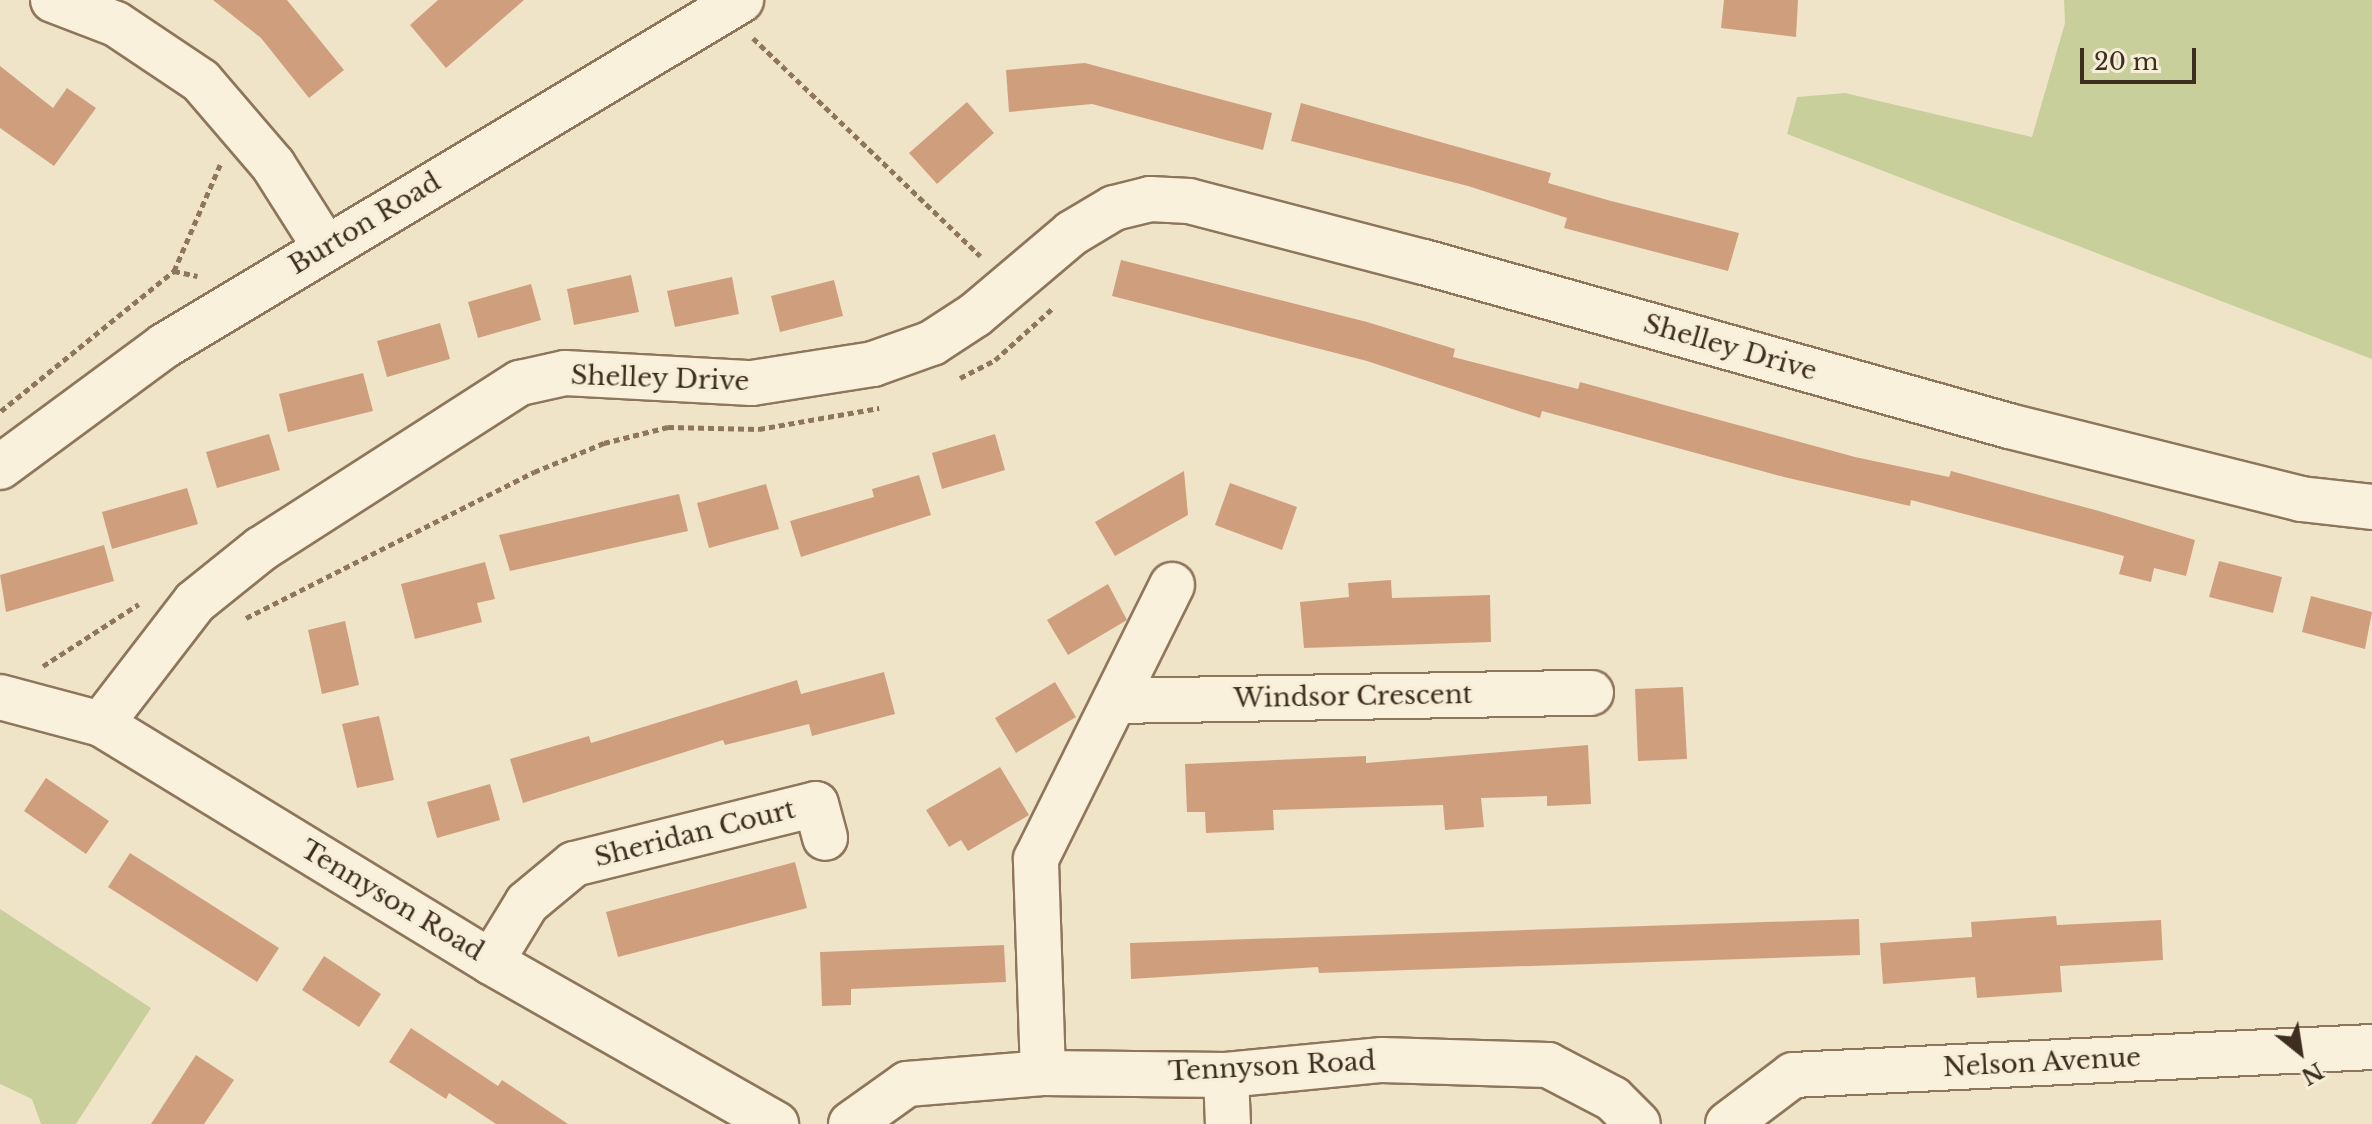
<!DOCTYPE html>
<style>
body{margin:0}
#map{position:relative;width:2372px;height:1124px;overflow:hidden;background:#f0e4c8;font-family:"Libre Baskerville",serif}
div>[style]{position:absolute}
[style*='--x']{left:calc(var(--x)*1px);top:calc(var(--y)*1px);width:calc(var(--w)*1px);rotate:calc(var(--a)*1deg)}
.green>*{inset:0;background:#c9cf9b}
.building>*{inset:0;background:#cf9f7d}
.path>*{height:5px;margin-top:-2.5px;transform-origin:0;background:repeating-linear-gradient(90deg,#8d765c 0 6px,transparent 0 10px)}
.roads{filter:drop-shadow(2px 0 #8d765c) drop-shadow(-2px 0 #8d765c) drop-shadow(0 2px #8d765c) drop-shadow(0 -2px #8d765c)}
.street>*{height:44px;margin:-22px;padding:0 22px;transform-origin:22px;border-radius:22px;background:#faf1dc}
.secondary>*{height:44px;margin:-22px;padding:0 22px;transform-origin:22px;border-radius:22px;background:#faf1dc}
span{translate:-50% -50%;white-space:nowrap;text-align:center;line-height:1.15;-webkit-text-stroke:6px #f7eed8;paint-order:stroke}
.street-label{font-size:26px;color:#3d2e20}
.north{position:absolute;left:2260px;top:1012px;width:80px;height:80px;-webkit-text-stroke:6px #f7eed8;paint-order:stroke;rotate:150deg;font-size:22px;font-weight:700;line-height:32px;text-align:center;color:#3d2e20}
.north::after{content:'';display:block;margin:auto;width:28px;height:36px;background:#3d2e20;clip-path:polygon(50% 0,100% 100%,50% 72%,0 100%)}
.scale{position:absolute;left:2080px;top:48px;width:116px;height:36px;box-sizing:border-box;border:4px solid #3d2e20;border-top:0;padding-left:10px;font-size:24px;line-height:28px;white-space:nowrap;color:#3d2e20;-webkit-text-stroke:6px #f7eed8;paint-order:stroke}
</style>
<div id="map">
<div class="green">
<div style="clip-path:polygon(2064px 0,2372px 0,2372px 359px,1787px 134px,1797px 97px,1845px 93px,2032px 137px,2065px 23px)"></div>
<div style="clip-path:polygon(0 909px,151px 1008px,76px 1124px,41px 1124px,32px 1099px,0 1084px)"></div>
</div>
<div class="building">
<div style="clip-path:polygon(213px 0,287px 0,344px 70px,309px 98px,261px 38px)"></div>
<div style="clip-path:polygon(438px 0,524px 0,446px 68px,410px 25px)"></div>
<div style="clip-path:polygon(1724px 0,1798px 0,1796px 37px,1721px 28px)"></div>
<div style="clip-path:polygon(1085px 63px,1272px 113px,1263px 150px,1092px 104px,1009px 112px,1006px 70px)"></div>
<div style="clip-path:polygon(0 66px,53px 108px,67px 88px,96px 108px,54px 166px,0 128px)"></div>
<div style="clip-path:polygon(967px 102px,994px 133px,937px 184px,909px 153px)"></div>
<div style="clip-path:polygon(1301px 103px,1551px 173px,1548px 183px,1611px 201px,1739px 233px,1728px 271px,1564px 228px,1567px 218px,1468px 186px,1291px 141px)"></div>
<div style="clip-path:polygon(1121px 260px,1367px 322px,1455px 349px,1453px 357px,1578px 389px,1580px 382px,1855px 457px,1949px 477px,1951px 471px,2099px 511px,2195px 540px,2186px 576px,2154px 568px,2151px 582px,2119px 574px,2124px 556px,1911px 500px,1910px 506px,1784px 477px,1542px 411px,1540px 418px,1367px 361px,1112px 296px)"></div>
<div style="clip-path:polygon(631px 275px,639px 312px,574px 325px,567px 289px)"></div>
<div style="clip-path:polygon(732px 277px,739px 314px,675px 327px,667px 291px)"></div>
<div style="clip-path:polygon(834px 280px,843px 316px,780px 332px,771px 296px)"></div>
<div style="clip-path:polygon(531px 284px,541px 320px,478px 338px,468px 302px)"></div>
<div style="clip-path:polygon(440px 323px,450px 359px,387px 377px,377px 341px)"></div>
<div style="clip-path:polygon(363px 373px,373px 411px,288px 432px,279px 394px)"></div>
<div style="clip-path:polygon(269px 434px,280px 470px,217px 488px,206px 452px)"></div>
<div style="clip-path:polygon(995px 434px,1005px 470px,942px 489px,932px 453px)"></div>
<div style="clip-path:polygon(1184px 471px,1188px 515px,1115px 556px,1095px 522px)"></div>
<div style="clip-path:polygon(919px 475px,931px 515px,801px 557px,790px 521px,874px 497px,872px 489px)"></div>
<div style="clip-path:polygon(1230px 483px,1297px 507px,1282px 550px,1215px 525px)"></div>
<div style="clip-path:polygon(766px 484px,779px 529px,709px 548px,697px 503px)"></div>
<div style="clip-path:polygon(187px 488px,198px 524px,112px 549px,102px 512px)"></div>
<div style="clip-path:polygon(679px 494px,688px 531px,510px 571px,499px 535px)"></div>
<div style="clip-path:polygon(104px 545px,114px 581px,6px 612px,0 575px)"></div>
<div style="clip-path:polygon(2219px 561px,2282px 577px,2273px 613px,2209px 597px)"></div>
<div style="clip-path:polygon(485px 562px,495px 599px,477px 603px,482px 622px,415px 639px,401px 584px)"></div>
<div style="clip-path:polygon(1391px 580px,1392px 598px,1490px 595px,1491px 642px,1304px 648px,1300px 602px,1349px 597px,1348px 583px)"></div>
<div style="clip-path:polygon(1108px 584px,1127px 620px,1068px 655px,1047px 620px)"></div>
<div style="clip-path:polygon(2311px 596px,2372px 612px,2365px 649px,2302px 632px)"></div>
<div style="clip-path:polygon(345px 621px,359px 685px,322px 694px,308px 630px)"></div>
<div style="clip-path:polygon(884px 672px,895px 714px,812px 736px,809px 724px,725px 745px,723px 740px,523px 803px,510px 759px,589px 736px,591px 743px,797px 680px,801px 694px)"></div>
<div style="clip-path:polygon(1055px 682px,1076px 717px,1016px 753px,995px 718px)"></div>
<div style="clip-path:polygon(1683px 687px,1687px 759px,1638px 761px,1635px 689px)"></div>
<div style="clip-path:polygon(379px 716px,394px 780px,357px 788px,342px 724px)"></div>
<div style="clip-path:polygon(1588px 745px,1591px 804px,1547px 806px,1547px 796px,1481px 798px,1484px 827px,1445px 830px,1443px 805px,1273px 810px,1274px 830px,1206px 833px,1205px 812px,1187px 812px,1185px 764px,1366px 756px,1366px 763px)"></div>
<div style="clip-path:polygon(1000px 767px,1029px 815px,968px 851px,961px 840px,949px 847px,926px 810px)"></div>
<div style="clip-path:polygon(46px 778px,109px 821px,86px 854px,24px 811px)"></div>
<div style="clip-path:polygon(490px 784px,500px 820px,437px 838px,427px 802px)"></div>
<div style="clip-path:polygon(130px 853px,279px 948px,257px 982px,108px 887px)"></div>
<div style="clip-path:polygon(795px 862px,807px 908px,618px 957px,606px 912px)"></div>
<div style="clip-path:polygon(2056px 916px,2057px 925px,2161px 920px,2163px 960px,2060px 966px,2062px 992px,1977px 998px,1975px 977px,1883px 984px,1880px 943px,1972px 937px,1971px 922px)"></div>
<div style="clip-path:polygon(1859px 919px,1860px 955px,1319px 973px,1318px 967px,1131px 979px,1130px 943px)"></div>
<div style="clip-path:polygon(1004px 945px,1006px 982px,851px 989px,851px 1005px,822px 1006px,820px 952px)"></div>
<div style="clip-path:polygon(324px 956px,381px 994px,359px 1027px,302px 990px)"></div>
<div style="clip-path:polygon(411px 1028px,498px 1086px,502px 1080px,568px 1124px,496px 1124px,449px 1093px,446px 1099px,389px 1062px)"></div>
<div style="clip-path:polygon(196px 1055px,234px 1080px,204px 1124px,151px 1124px)"></div>
</div>
<div class="path">
<div style="--x:753;--y:38;--w:315;--a:43.8"></div>
<div style="--x:174;--y:271;--w:24;--a:12"></div>
<div style="--x:960;--y:378;--w:39;--a:-27"></div>
<div style="--x:995;--y:360;--w:78;--a:-41.9"></div>
<div style="--x:1;--y:411;--w:223;--a:-39"></div>
<div style="--x:174;--y:271;--w:116;--a:-66.5"></div>
<div style="--x:246;--y:618;--w:323;--a:-26.9"></div>
<div style="--x:534;--y:472;--w:76;--a:-22.5"></div>
<div style="--x:604;--y:443;--w:66;--a:-14"></div>
<div style="--x:668;--y:427;--w:91;--a:1.3"></div>
<div style="--x:759;--y:429;--w:122;--a:-9.9"></div>
<div style="--x:43;--y:666;--w:114;--a:-32.9"></div>
</div>
<div class="roads">
<div class="street">
<div style="--x:53;--y:0;--w:67;--a:20.9"></div>
<div style="--x:116;--y:24;--w:102;--a:33.8"></div>
<div style="--x:201;--y:81;--w:111;--a:49.4"></div>
<div style="--x:273;--y:165;--w:97;--a:57.6"></div>
<div style="--x:0;--y:697;--w:105;--a:15"></div>
<div style="--x:101;--y:724;--w:457;--a:31.4"></div>
<div style="--x:491;--y:962;--w:328;--a:29.6"></div>
<div style="--x:1115;--y:701;--w:476;--a:-1"></div>
<div style="--x:101;--y:724;--w:154;--a:-52.4"></div>
<div style="--x:195;--y:602;--w:85;--a:-38.8"></div>
<div style="--x:261;--y:549;--w:308;--a:-32.7"></div>
<div style="--x:520;--y:383;--w:46;--a:-12.5"></div>
<div style="--x:565;--y:373;--w:187;--a:3.1"></div>
<div style="--x:752;--y:383;--w:122;--a:-8.9"></div>
<div style="--x:873;--y:364;--w:63;--a:-19.6"></div>
<div style="--x:932;--y:343;--w:51;--a:-33.1"></div>
<div style="--x:975;--y:315;--w:127;--a:-40.2"></div>
<div style="--x:1072;--y:233;--w:49;--a:-30.8"></div>
<div style="--x:1114;--y:208;--w:37;--a:-14"></div>
<div style="--x:1150;--y:199;--w:39;--a:3"></div>
<div style="--x:1189;--y:201;--w:243;--a:14.6"></div>
<div style="--x:1424;--y:262;--w:608;--a:15.66"></div>
<div style="--x:2009;--y:426;--w:301;--a:14"></div>
<div style="--x:2301;--y:499;--w:71;--a:6.4"></div>
<div style="--x:491;--y:962;--w:69;--a:-58.6"></div>
<div style="--x:527;--y:903;--w:61;--a:-39.7"></div>
<div style="--x:574;--y:864;--w:249;--a:-13.9"></div>
<div style="--x:816;--y:804;--w:35;--a:75"></div>
<div style="--x:1043;--y:1073;--w:214;--a:-91.9"></div>
<div style="--x:1036;--y:859;--w:306;--a:-63.6"></div>
<div style="--x:1226;--y:1075;--w:49;--a:87.7"></div>
<div style="--x:851;--y:1124;--w:69;--a:-35.5"></div>
<div style="--x:907;--y:1084;--w:136;--a:-4.6"></div>
<div style="--x:1043;--y:1073;--w:183;--a:0.6"></div>
<div style="--x:1226;--y:1075;--w:157;--a:-5.5"></div>
<div style="--x:1382;--y:1060;--w:166;--a:1.7"></div>
<div style="--x:1548;--y:1065;--w:73;--a:27.6"></div>
<div style="--x:1613;--y:1099;--w:35;--a:45"></div>
<div style="--x:1728;--y:1124;--w:81;--a:-37"></div>
<div style="--x:1793;--y:1075;--w:580;--a:-2.77"></div>
</div>
<div class="secondary">
<div style="--x:0;--y:467;--w:204;--a:-36.4"></div>
<div style="--x:164;--y:346;--w:673;--a:-30.95"></div>
</div>
</div>
<div class="street-label">
<span style="left:365px;top:224px;rotate:-31deg">Burton Road</span>
<span style="left:1730px;top:348px;rotate:16deg">Shelley Drive</span>
<span style="left:660px;top:379px;rotate:2deg">Shelley Drive</span>
<span style="left:1353px;top:697px;rotate:-1deg">Windsor Crescent</span>
<span style="left:695px;top:834px;rotate:-14deg">Sheridan Court</span>
<span style="left:392px;top:901px;rotate:31deg">Tennyson Road</span>
<span style="left:2042px;top:1063px;rotate:-3deg">Nelson Avenue</span>
<span style="left:1272px;top:1067px;rotate:-3deg">Tennyson Road</span>
</div>
<div class="north">N</div>
<div class="scale">20 m</div>
</div>
